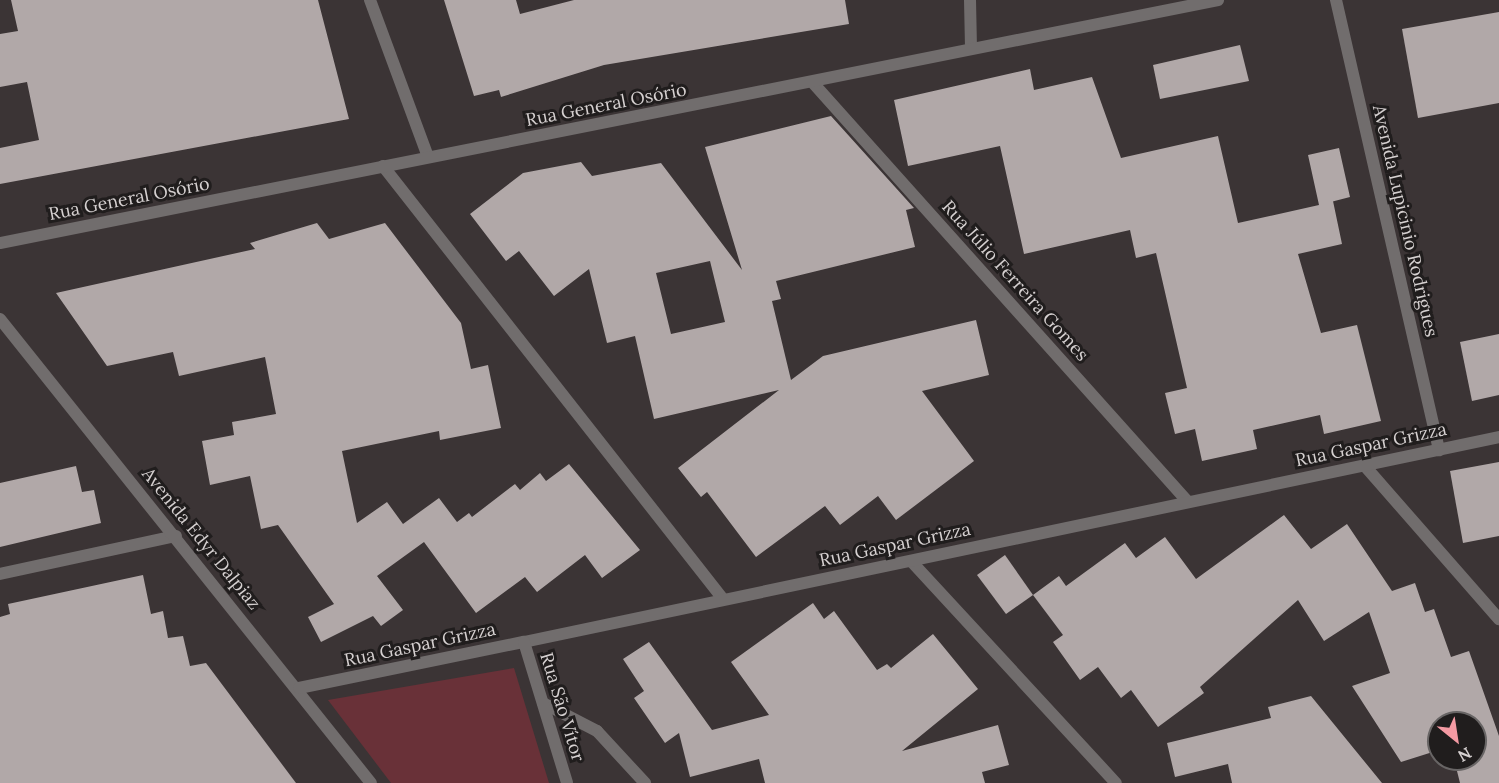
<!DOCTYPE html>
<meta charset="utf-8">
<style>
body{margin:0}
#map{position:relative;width:1499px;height:783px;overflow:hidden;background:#3b3435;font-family:Lora,serif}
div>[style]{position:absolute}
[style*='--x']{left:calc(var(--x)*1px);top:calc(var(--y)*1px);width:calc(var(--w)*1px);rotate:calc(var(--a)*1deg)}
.green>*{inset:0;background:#693138}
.building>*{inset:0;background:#b1a8a8}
.minor>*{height:12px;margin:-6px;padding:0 6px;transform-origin:6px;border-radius:6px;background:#716d6d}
.tertiary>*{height:12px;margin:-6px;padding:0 6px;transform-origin:6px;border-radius:6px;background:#716d6d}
span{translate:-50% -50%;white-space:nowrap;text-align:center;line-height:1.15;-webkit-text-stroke:6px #201d1d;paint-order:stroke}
.street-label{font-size:18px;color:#d5d0d0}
.north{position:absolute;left:1427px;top:711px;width:60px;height:60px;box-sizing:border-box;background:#201d1d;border:2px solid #686565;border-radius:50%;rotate:150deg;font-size:16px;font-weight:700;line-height:24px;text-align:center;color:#d5d0d0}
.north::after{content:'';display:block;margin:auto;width:21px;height:27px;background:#f49aa3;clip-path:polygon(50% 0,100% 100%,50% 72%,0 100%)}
</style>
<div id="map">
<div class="green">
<div style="clip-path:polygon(514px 668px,549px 783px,391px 783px,328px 700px)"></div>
</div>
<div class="building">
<div style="clip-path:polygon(11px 0,318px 0,349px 119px,0 184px,0 148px,39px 140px,27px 82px,0 87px,0 34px,18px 31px)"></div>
<div style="clip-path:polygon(444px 0,516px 0,520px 14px,574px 0,845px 0,849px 24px,604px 65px,501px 97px,499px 90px,474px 96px)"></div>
<div style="clip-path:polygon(1499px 12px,1499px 103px,1418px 118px,1402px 29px)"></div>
<div style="clip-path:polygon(1240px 45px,1249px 81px,1160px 99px,1153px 65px)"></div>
<div style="clip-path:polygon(1030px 69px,1034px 90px,1092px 77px,1121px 158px,1218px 136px,1238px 223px,1319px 205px,1308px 155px,1339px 148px,1350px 197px,1323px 204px,1333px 201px,1342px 244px,1298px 254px,1321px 333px,1357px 325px,1381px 421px,1324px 434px,1320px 415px,1253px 430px,1257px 449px,1202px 461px,1195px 429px,1175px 434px,1165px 393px,1187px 388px,1156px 253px,1136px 258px,1130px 230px,1024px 254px,1000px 146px,908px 166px,894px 100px)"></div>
<div style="clip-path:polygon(evenodd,831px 116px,914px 208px,906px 210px,915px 247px,776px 281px,781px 299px,772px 301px,791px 380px,823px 356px,976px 320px,989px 375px,922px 391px,974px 461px,896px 520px,878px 496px,840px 525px,825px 506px,756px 557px,707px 492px,701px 497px,678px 468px,779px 390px,654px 419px,635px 336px,607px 343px,589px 269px,554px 296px,519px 251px,506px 261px,470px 214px,523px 173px,581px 162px,592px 176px,661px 163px,742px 270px,705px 147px,831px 116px,710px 261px,725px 322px,671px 334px,656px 273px,710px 261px)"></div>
<div style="clip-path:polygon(317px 223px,329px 239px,385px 223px,461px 323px,471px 369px,488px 365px,501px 428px,440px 440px,439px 431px,342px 451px,357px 523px,387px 502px,403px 524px,439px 498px,457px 522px,469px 513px,472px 517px,515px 484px,520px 490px,540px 473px,546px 481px,569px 464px,640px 550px,602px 578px,585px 555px,537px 592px,525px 577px,476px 613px,424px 542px,377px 576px,403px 610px,381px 626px,373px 616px,321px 642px,308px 617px,334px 604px,278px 525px,261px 529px,250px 476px,210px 485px,202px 441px,234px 435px,232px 422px,276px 414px,265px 357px,179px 376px,173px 352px,107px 366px,56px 293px,255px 249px,250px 243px)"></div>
<div style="clip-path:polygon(1499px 334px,1499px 395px,1472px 401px,1460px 342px)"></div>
<div style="clip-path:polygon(1499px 462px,1499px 536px,1463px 543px,1450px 471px)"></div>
<div style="clip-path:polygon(76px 466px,82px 492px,94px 490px,101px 523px,0 547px,0 483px)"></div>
<div style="clip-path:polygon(1284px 515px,1311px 549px,1347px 524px,1392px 591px,1415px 583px,1425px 612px,1434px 609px,1451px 657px,1469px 651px,1499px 736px,1499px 783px,1460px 783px,1454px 759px,1475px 759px,1475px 723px,1439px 723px,1439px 750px,1401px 762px,1352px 686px,1390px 673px,1369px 612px,1324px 641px,1298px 600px,1200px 687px,1204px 693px,1158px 727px,1131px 690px,1121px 698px,1098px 667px,1080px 680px,1053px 642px,1063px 635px,1033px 595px,1059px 576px,1066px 586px,1125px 543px,1136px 558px,1165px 537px,1196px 579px)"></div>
<div style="clip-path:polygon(1005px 555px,1033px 595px,1006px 614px,977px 575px)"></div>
<div style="clip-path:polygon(143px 575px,151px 614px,163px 611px,168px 638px,183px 636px,190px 666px,206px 663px,296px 783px,0 783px,0 617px,10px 614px,8px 604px)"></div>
<div style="clip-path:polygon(813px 603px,824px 619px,834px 611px,877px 670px,887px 664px,891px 668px,933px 634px,978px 689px,902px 751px,998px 725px,1009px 765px,982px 772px,985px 783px,765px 783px,759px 759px,690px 777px,679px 733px,665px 743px,634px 698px,644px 691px,623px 659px,649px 642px,712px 730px,769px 715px,731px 662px)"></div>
<div style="clip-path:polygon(1311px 696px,1382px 783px,1232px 783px,1228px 764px,1175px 777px,1167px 743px,1271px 718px,1268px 707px)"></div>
</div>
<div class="minor">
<div style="--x:370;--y:0;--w:167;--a:69.7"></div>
<div style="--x:970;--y:0;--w:47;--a:88.8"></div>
<div style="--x:1336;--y:0;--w:462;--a:77.1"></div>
<div style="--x:814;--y:84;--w:561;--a:48.18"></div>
<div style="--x:383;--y:166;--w:551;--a:51.86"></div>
<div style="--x:1364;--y:465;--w:205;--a:48.8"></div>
<div style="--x:911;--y:561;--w:302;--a:47.3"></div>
<div style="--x:0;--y:574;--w:180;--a:-12.2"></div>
<div style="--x:524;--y:642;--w:996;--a:-11.87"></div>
<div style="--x:543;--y:703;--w:61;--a:27.4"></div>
<div style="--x:597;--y:731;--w:71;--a:47.3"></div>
</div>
<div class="tertiary">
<div style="--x:0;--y:243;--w:1242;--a:-11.28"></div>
<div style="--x:0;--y:319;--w:594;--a:51.36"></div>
<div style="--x:299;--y:688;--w:230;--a:-11.6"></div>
<div style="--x:524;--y:642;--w:147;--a:73"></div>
</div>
<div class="street-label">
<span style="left:606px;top:105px;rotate:-11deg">Rua General Osório</span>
<span style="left:129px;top:199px;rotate:-11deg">Rua General Osório</span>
<span style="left:1405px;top:221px;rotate:77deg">Avenida Lupicinio Rodrigues</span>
<span style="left:1015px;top:281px;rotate:48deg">Rua Júlio Ferreira Gomes</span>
<span style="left:1371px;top:445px;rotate:-12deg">Rua Gaspar Grizza</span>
<span style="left:201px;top:539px;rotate:51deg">Avenida Edyr Dalpiaz</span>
<span style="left:895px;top:545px;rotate:-12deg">Rua Gaspar Grizza</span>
<span style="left:420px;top:645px;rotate:-12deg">Rua Gaspar Grizza</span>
<span style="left:562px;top:707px;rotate:73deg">Rua São Vítor</span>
</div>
<div class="north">N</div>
</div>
